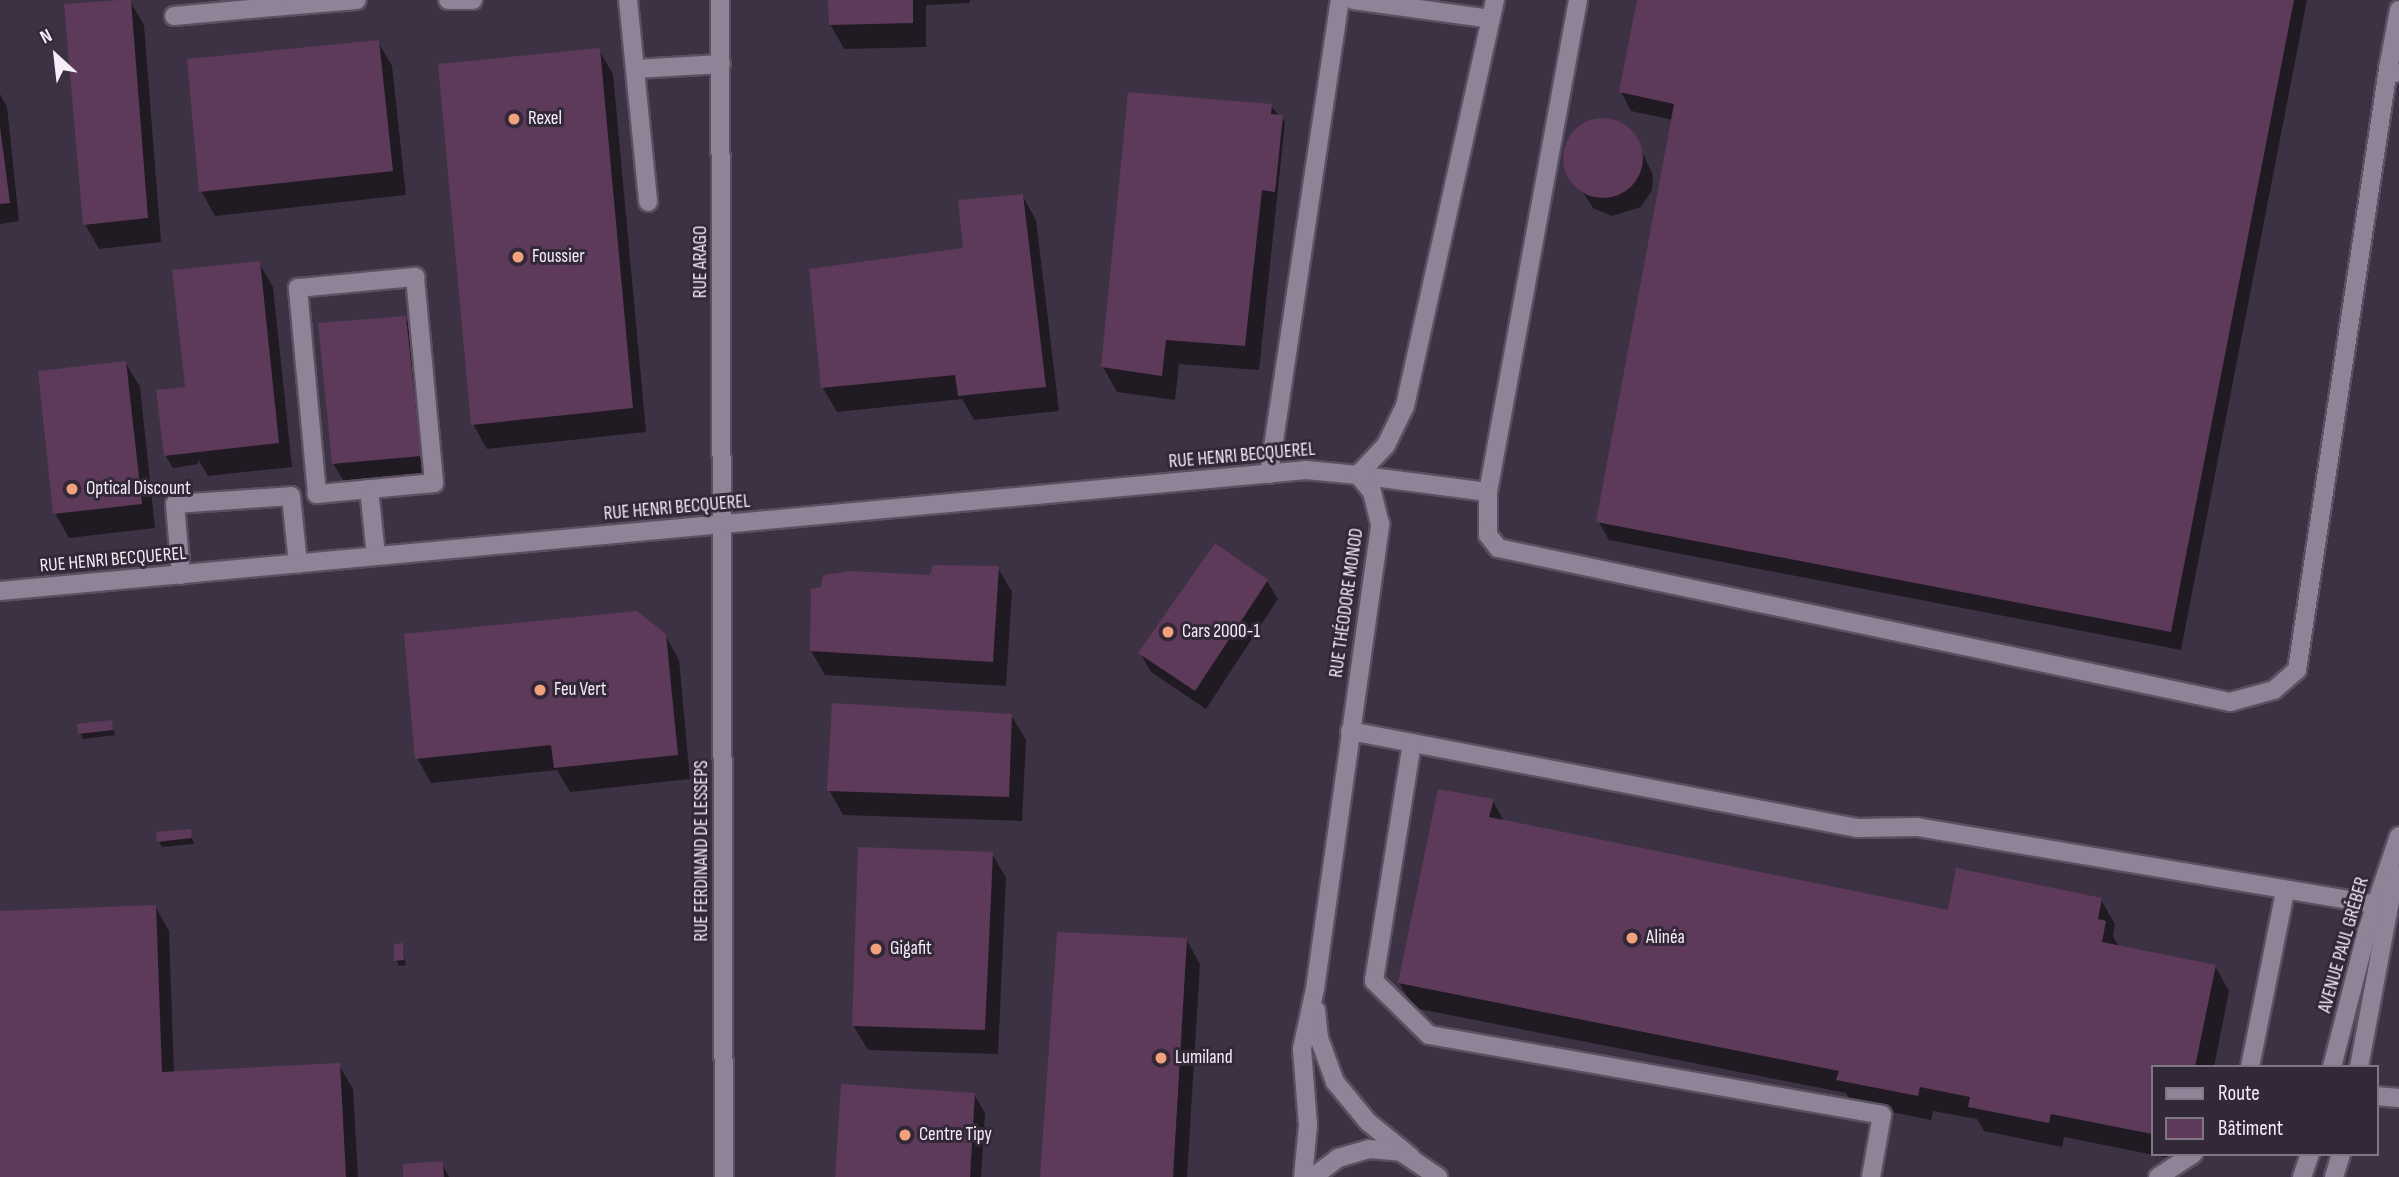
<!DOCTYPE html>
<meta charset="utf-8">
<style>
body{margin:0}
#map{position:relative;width:2399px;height:1177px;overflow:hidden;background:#3c3243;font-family:"Sofia Sans Condensed",sans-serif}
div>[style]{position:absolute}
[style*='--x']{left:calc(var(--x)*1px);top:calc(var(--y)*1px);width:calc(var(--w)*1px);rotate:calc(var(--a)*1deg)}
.shadow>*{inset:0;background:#0007}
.building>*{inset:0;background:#5d3a59}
.round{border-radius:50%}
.roads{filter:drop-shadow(2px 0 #5a505f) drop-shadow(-2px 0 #5a505f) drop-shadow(0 2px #5a505f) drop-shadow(0 -2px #5a505f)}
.lane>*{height:18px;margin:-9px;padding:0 9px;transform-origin:9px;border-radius:9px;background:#908397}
.street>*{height:18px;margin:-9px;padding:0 9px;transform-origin:9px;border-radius:9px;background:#908397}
.dots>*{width:19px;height:19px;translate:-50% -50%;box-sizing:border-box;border:4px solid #322838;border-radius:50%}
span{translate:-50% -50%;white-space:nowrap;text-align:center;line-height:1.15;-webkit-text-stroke:6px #322838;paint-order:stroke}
.poi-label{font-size:19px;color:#f5eef9}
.left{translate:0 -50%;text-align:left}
.street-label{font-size:19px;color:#f5eef9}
.legend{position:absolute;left:2151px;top:1065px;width:228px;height:91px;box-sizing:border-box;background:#322838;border:2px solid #807785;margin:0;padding:9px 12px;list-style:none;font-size:21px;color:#f5eef9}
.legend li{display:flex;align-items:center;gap:14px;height:35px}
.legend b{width:35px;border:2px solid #807785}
.north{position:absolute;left:21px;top:21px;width:70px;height:70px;-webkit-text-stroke:5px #322838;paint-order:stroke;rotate:333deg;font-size:19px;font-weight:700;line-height:28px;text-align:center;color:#f5eef9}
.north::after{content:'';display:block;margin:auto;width:24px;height:32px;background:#f5eef9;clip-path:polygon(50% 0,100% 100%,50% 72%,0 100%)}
</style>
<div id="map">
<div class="shadow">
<div style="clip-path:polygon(829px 0,970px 0,970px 3px,926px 5px,926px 47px,844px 49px,830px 24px)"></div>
<div style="clip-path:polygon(1638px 0,2307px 0,2181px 650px,1609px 540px,1598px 521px,1673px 120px,1631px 111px,1621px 92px)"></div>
<div style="clip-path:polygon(130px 1px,144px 25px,161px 242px,99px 249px,85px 224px)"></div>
<div style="clip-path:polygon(378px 42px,392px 66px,406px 195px,215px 216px,201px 191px)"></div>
<div style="clip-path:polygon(599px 50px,613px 74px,646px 432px,487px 449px,473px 424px)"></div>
<div style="clip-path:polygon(0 94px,7px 107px,19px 221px,0 224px)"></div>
<div style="clip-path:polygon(1271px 106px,1285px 122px,1259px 370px,1179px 364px,1175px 400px,1117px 392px,1103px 367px)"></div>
<div style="clip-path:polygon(1598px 120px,1617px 121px,1633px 133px,1653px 175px,1652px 190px,1641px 207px,1612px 216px,1593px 208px,1565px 164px,1566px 144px,1573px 133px)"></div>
<div style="clip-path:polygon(1022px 195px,1036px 220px,1059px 411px,974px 420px,962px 399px,837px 412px,823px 388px,811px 270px,965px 249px)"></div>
<div style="clip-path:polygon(259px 263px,273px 287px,292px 467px,208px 476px,198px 459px,198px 464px,173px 468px,165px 455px,188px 396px)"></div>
<div style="clip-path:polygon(405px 318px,419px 342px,434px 480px,347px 487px,333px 463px)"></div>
<div style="clip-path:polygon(125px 362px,140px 387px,155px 528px,69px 538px,55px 513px)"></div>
<div style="clip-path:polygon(998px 568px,1012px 592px,1006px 686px,825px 675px,811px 651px,931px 577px)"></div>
<div style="clip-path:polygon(1267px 581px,1278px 599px,1206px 709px,1151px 672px,1140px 653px)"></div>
<div style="clip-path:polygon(665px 635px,679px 660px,690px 779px,570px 792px,557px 770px,431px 783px,417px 758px)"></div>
<div style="clip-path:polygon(1011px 715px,1026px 740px,1022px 821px,843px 815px,829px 790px)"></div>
<div style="clip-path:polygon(111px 722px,115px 735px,83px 739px,80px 733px)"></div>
<div style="clip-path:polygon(1493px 801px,1505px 823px,1949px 912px,2101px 900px,2115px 924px,2113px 936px,2119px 947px,2215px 966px,2229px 991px,2214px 1067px,2152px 1067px,2152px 1154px,2196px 1154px,2194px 1163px,2064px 1137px,2062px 1147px,1984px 1131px,1977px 1119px,1933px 1111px,1931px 1120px,1852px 1104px,1846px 1093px,1414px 1008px,1399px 983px)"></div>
<div style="clip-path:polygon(190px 831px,194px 844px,162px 847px,159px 842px)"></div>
<div style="clip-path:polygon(992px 854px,1006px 878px,998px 1054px,868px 1050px,853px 1025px)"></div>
<div style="clip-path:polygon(155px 906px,169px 931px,174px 1073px,339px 1065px,353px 1089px,358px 1177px,0 1177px,0 913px)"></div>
<div style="clip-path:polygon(1186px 939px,1200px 964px,1187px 1177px,1042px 1177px)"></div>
<div style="clip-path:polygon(402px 945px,406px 965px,399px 966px,396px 960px)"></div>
<div style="clip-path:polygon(974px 1094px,985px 1113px,981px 1177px,836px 1177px)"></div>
<div style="clip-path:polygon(442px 1163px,449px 1177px,405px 1177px)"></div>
</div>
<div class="building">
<div style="clip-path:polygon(119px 0,131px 0,148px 218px,83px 225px,64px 4px)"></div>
<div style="clip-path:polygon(828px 0,913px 0,913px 23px,829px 25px)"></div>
<div style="clip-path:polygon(1637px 0,2294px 0,2171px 632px,1596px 522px,1674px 104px,1619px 92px)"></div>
<div style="clip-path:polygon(379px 40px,393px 171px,199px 192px,187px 59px)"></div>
<div style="clip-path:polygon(600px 48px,633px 408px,471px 425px,438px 64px)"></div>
<div style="clip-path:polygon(1128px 92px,1272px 104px,1271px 114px,1283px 115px,1275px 192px,1262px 190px,1245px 346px,1166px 340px,1162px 376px,1101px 367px)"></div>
<div class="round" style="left:1563px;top:118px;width:80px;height:80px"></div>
<div style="clip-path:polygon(0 127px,10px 203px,0 204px)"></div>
<div style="clip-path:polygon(1023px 194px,1046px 387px,958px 396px,955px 375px,821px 388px,809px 269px,963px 248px,958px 200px)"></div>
<div style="clip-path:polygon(260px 261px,279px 443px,164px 456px,156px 390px,185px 387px,172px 270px)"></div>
<div style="clip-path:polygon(406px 316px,421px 456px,332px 464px,318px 323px)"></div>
<div style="clip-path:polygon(126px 361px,142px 504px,53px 514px,38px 371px)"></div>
<div style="clip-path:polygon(1215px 543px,1268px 580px,1195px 691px,1138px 653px)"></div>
<div style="clip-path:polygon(933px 565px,999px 566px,993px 662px,810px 651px,811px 589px,821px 587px,823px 575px,851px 571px,930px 575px)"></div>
<div style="clip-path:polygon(637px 611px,666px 634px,678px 755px,554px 768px,551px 745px,415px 759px,404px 634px)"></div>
<div style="clip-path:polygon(832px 703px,1012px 714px,1009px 797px,827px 791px)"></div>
<div style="clip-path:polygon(112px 720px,113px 730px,78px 734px,77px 724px)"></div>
<div style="clip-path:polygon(1438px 789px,1494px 799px,1489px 817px,1948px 910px,1956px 868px,2102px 898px,2098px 919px,2106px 921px,2102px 942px,2216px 965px,2195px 1067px,2152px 1067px,2152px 1134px,2051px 1114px,2049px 1123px,1968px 1107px,1970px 1097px,1920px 1087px,1918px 1096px,1836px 1080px,1839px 1071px,1398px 983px)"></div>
<div style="clip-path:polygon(191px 829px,192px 838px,157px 842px,156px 832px)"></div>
<div style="clip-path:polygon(858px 847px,993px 852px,985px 1030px,852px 1026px)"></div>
<div style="clip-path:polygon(156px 905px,162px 1072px,340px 1063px,346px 1177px,0 1177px,0 911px)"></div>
<div style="clip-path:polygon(1057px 932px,1187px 938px,1173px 1177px,1040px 1177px)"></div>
<div style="clip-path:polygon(403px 943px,404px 960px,394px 961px,394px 944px)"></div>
<div style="clip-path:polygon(841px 1084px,975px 1093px,970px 1177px,835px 1177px)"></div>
<div style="clip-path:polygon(443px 1161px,444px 1177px,403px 1177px,403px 1164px)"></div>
</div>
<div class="roads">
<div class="lane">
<div style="--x:272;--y:0;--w:7;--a:82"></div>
<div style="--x:273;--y:7;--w:84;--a:-4.8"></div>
<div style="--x:448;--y:0;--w:25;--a:0"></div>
<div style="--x:628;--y:0;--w:203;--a:84.3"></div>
<div style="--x:1353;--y:0;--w:139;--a:7.8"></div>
<div style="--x:174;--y:16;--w:99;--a:-5.2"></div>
<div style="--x:636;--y:69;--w:85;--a:-3.4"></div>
<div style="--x:2396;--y:73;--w:9;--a:-153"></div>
<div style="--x:2388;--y:69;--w:60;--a:-79.4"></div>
<div style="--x:415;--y:277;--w:207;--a:84.7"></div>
<div style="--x:434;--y:483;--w:118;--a:174.6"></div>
<div style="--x:317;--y:494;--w:207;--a:-95.3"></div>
<div style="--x:298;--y:288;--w:118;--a:-5.4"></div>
<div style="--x:1269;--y:474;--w:479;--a:-81.5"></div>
<div style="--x:1358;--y:475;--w:131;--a:7.5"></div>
<div style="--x:1488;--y:492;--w:500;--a:-79.63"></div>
<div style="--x:369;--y:489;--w:67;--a:84"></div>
<div style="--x:1488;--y:492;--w:43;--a:90"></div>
<div style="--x:1488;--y:535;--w:16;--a:52"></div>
<div style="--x:1498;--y:548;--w:748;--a:11.88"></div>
<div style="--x:2230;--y:702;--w:46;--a:-15.3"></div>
<div style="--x:2274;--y:690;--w:30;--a:-41"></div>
<div style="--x:2297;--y:670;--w:608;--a:-81.39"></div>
<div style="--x:181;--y:575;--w:71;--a:-94.8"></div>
<div style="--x:175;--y:504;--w:116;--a:-3.9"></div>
<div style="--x:291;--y:496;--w:68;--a:84.1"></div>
<div style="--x:1350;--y:731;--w:516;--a:10.83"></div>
<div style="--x:1857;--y:828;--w:60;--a:-1"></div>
<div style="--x:1917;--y:827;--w:478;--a:9.6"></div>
<div style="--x:1412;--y:743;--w:241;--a:99.1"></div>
<div style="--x:1374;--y:981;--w:77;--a:44.5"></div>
<div style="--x:1429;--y:1035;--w:460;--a:10"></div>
<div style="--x:1882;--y:1115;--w:63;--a:100.1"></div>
<div style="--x:2250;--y:1067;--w:178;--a:-78.7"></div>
<div style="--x:2376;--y:1096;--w:23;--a:5"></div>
<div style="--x:2158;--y:1177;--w:42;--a:-33.3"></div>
</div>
<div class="street">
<div style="--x:720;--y:0;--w:1177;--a:89.81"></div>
<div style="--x:0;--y:591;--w:1312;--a:-5.29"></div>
<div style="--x:1306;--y:470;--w:52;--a:5.5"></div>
<div style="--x:1316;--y:1010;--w:28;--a:84"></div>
<div style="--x:1319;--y:1038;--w:47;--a:70"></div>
<div style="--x:1335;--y:1082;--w:52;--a:50.5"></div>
<div style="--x:1368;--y:1122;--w:55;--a:39.1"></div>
<div style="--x:2332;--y:1067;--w:140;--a:-75.6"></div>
<div style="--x:2367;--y:931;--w:100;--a:-71.4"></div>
<div style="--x:2359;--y:1067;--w:196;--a:-79.4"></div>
<div style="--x:1303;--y:1177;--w:52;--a:-84.5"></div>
<div style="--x:1308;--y:1125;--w:76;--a:-94.5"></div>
<div style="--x:1302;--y:1049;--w:61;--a:-77.8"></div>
<div style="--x:1315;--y:989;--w:470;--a:-82"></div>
<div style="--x:1380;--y:524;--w:33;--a:-104"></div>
<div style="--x:1372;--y:492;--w:22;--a:-129"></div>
<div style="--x:1358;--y:475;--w:41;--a:-47"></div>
<div style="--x:1386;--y:445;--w:43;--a:-64"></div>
<div style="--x:1405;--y:406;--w:416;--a:-77.5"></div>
<div style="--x:1313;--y:1177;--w:31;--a:-37"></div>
<div style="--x:1338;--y:1158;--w:32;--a:-16"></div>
<div style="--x:1369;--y:1149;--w:32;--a:5"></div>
<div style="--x:1401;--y:1152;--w:45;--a:34"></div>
<div style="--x:2302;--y:1177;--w:24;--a:-71"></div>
<div style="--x:2334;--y:1177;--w:24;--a:-73"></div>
</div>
</div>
<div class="dots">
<div style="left:514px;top:119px;background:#f1a17b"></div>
<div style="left:518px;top:257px;background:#f1a17b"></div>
<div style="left:72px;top:489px;background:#f1a17b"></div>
<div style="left:1168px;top:632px;background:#f1a17b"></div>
<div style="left:540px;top:690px;background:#f1a17b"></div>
<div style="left:1632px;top:938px;background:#f1a17b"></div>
<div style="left:876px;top:949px;background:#f1a17b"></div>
<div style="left:1161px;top:1058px;background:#f1a17b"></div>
<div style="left:905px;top:1135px;background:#f1a17b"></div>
</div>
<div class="poi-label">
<span class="left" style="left:528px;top:119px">Rexel</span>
<span class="left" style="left:532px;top:257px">Foussier</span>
<span class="left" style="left:86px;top:489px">Optical Discount</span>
<span class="left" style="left:1182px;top:632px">Cars 2000-1</span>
<span class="left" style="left:554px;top:690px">Feu Vert</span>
<span class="left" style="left:1646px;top:938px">Alinéa</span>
<span class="left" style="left:890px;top:949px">Gigafit</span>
<span class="left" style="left:1175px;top:1058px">Lumiland</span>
<span class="left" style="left:919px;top:1135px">Centre Tipy</span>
</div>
<div class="street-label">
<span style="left:701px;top:262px;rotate:-90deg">RUE ARAGO</span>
<span style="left:1242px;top:456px;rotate:-5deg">RUE HENRI BECQUEREL</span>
<span style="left:677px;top:508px;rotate:-5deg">RUE HENRI BECQUEREL</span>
<span style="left:113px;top:560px;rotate:-5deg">RUE HENRI BECQUEREL</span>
<span style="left:1347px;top:603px;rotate:-82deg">RUE THÉODORE MONOD</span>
<span style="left:702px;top:851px;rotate:-90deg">RUE FERDINAND DE LESSEPS</span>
<span style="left:2344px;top:945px;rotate:-74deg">AVENUE PAUL GRÉBER</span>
</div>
<ul class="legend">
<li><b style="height:9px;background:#908397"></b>Route</li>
<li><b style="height:19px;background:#5d3a59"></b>Bâtiment</li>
</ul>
<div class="north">N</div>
</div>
